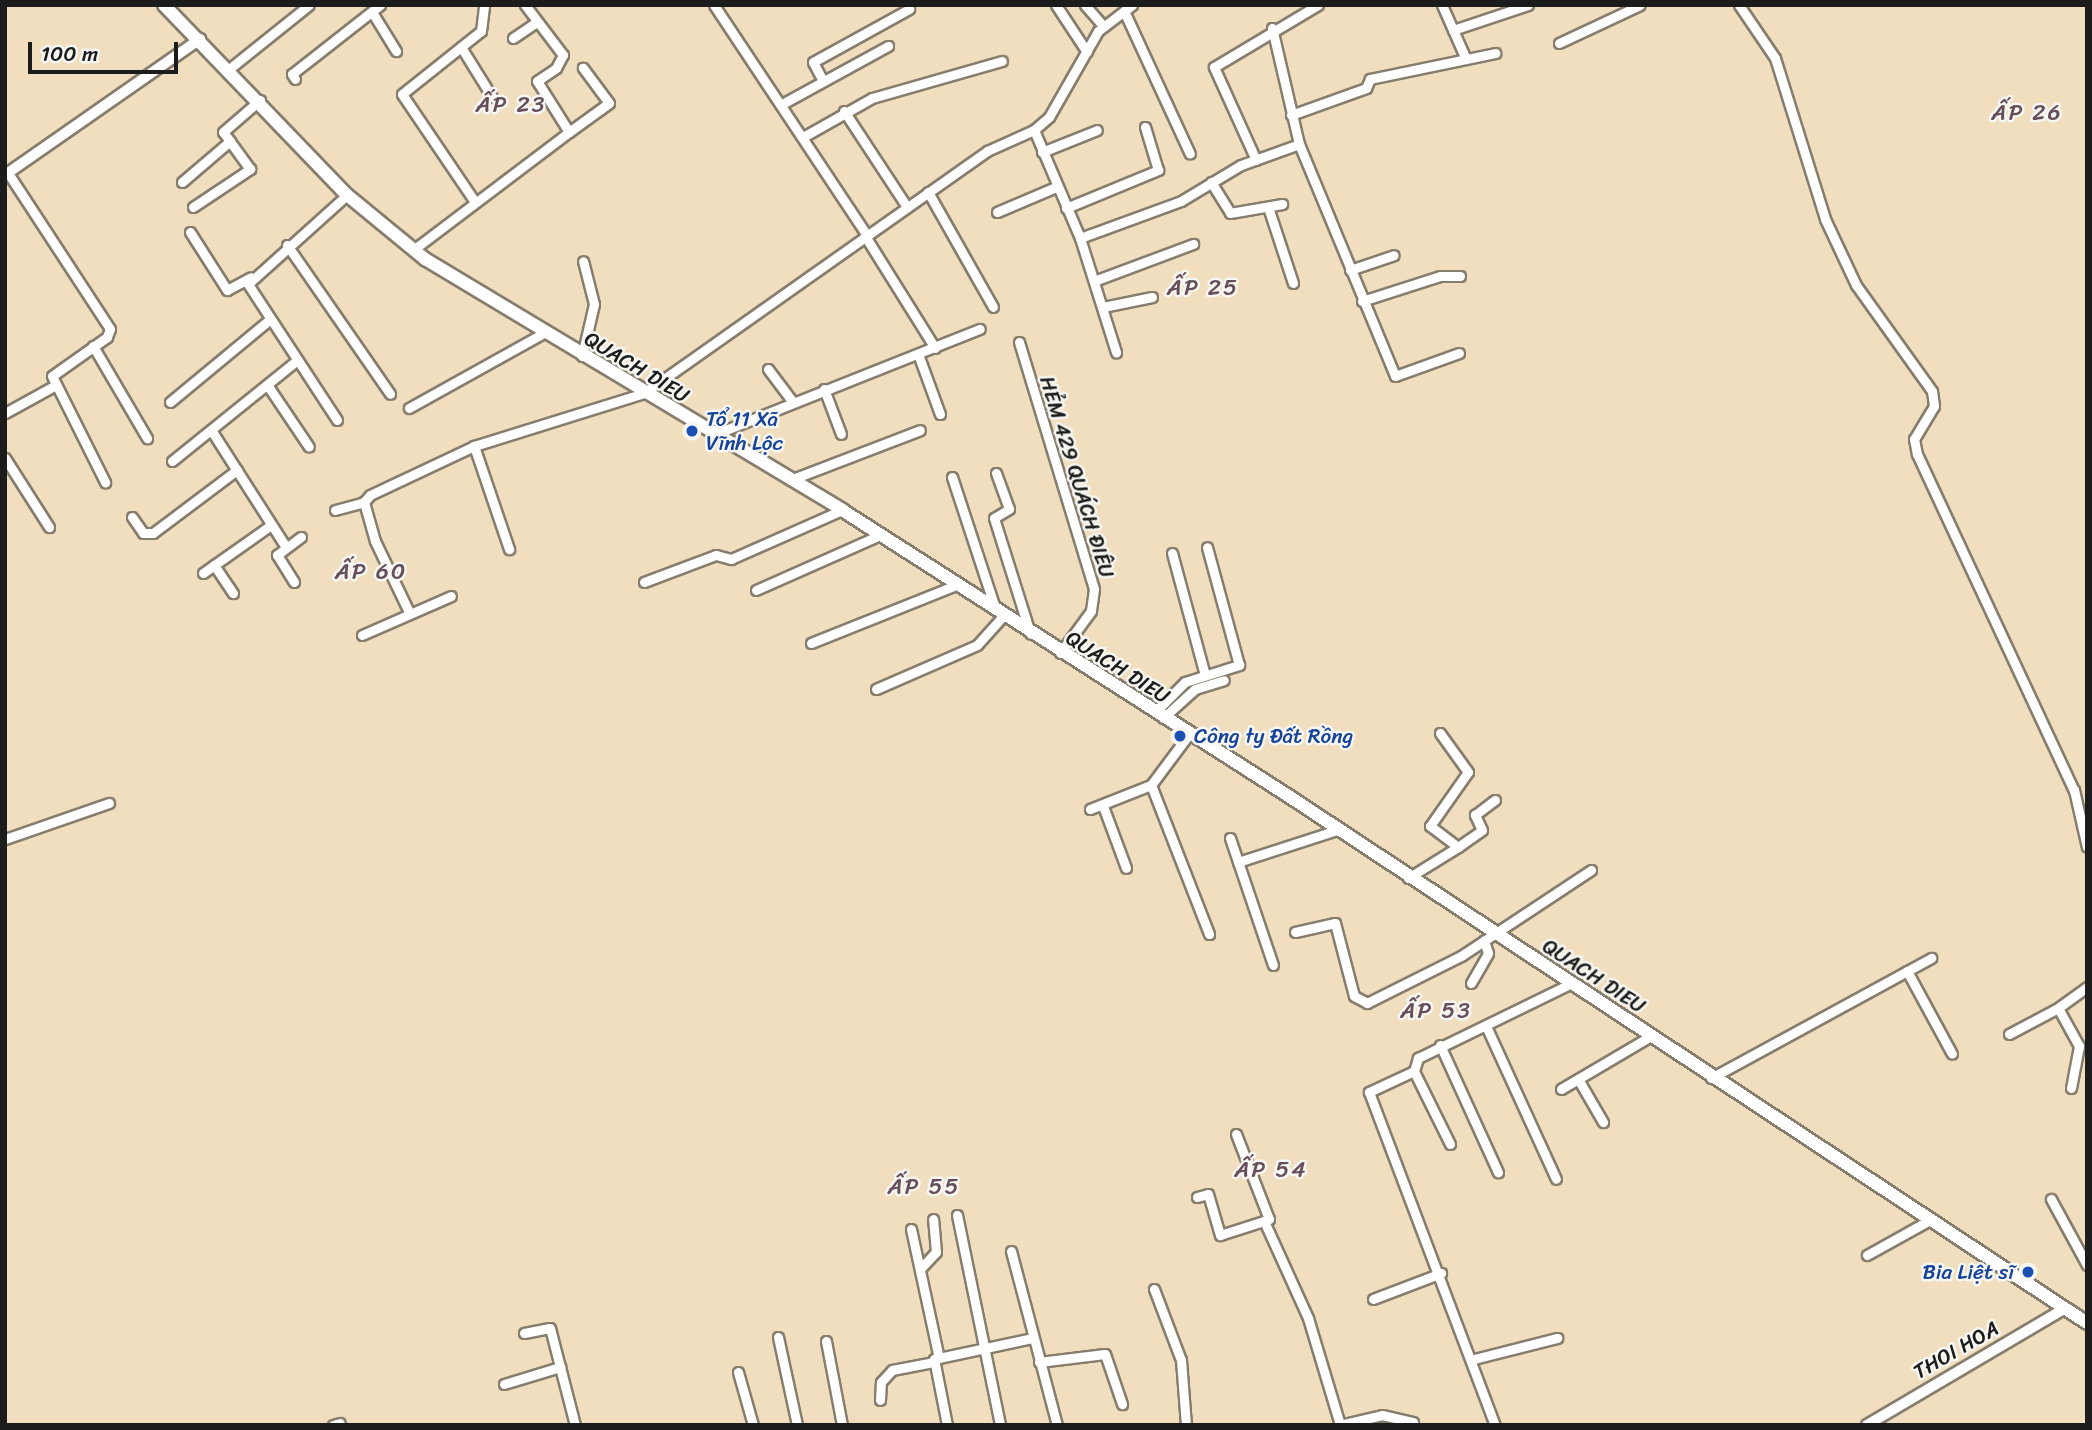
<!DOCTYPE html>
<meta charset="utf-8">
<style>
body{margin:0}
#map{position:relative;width:2092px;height:1430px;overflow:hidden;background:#f1debe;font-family:Sriracha,sans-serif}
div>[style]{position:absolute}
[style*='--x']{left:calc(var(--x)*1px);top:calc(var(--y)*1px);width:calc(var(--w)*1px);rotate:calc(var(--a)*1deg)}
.roads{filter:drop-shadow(2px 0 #867d6d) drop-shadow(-2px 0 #867d6d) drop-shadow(0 2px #867d6d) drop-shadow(0 -2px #867d6d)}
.minor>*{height:9px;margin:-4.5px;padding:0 4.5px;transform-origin:4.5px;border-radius:4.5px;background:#fff}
.tertiary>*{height:10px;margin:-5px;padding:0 5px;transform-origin:5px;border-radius:5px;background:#fff}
.secondary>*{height:12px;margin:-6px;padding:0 6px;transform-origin:6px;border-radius:6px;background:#fff}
.dots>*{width:19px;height:19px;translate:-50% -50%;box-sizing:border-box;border:4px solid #f6f6f2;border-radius:50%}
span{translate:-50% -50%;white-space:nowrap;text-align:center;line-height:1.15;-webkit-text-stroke:5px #f6f6f2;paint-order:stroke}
.street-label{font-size:21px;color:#1c1c1c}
.transit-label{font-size:21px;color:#164399}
.left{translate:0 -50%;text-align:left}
.right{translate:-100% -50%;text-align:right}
.neighbourhood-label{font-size:23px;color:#664f5a;letter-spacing:2px}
.frame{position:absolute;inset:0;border:7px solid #1c1c1c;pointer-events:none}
.scale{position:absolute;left:28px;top:42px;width:150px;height:32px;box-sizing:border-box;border:4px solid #1c1c1c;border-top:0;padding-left:9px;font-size:21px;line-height:24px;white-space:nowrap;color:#1c1c1c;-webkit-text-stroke:5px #f6f6f2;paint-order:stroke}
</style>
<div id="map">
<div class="roads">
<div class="minor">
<div style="--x:714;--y:5;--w:276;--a:56.4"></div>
<div style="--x:1056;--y:5;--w:56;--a:56.6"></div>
<div style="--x:1085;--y:5;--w:28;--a:49"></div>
<div style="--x:1442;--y:5;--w:57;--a:66.1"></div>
<div style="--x:1739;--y:5;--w:64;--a:55.8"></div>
<div style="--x:1775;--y:58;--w:169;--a:72.7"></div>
<div style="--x:1825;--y:219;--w:73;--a:64.8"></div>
<div style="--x:1856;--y:285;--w:130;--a:54.4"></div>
<div style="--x:1932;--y:391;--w:15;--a:82"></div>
<div style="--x:1934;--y:406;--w:39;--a:121"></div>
<div style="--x:1914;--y:439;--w:15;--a:79"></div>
<div style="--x:1917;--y:454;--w:371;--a:65"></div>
<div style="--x:2074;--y:790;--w:58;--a:77.2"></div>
<div style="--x:1124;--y:11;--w:157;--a:65.2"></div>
<div style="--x:372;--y:12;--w:46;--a:58.4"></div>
<div style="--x:1272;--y:28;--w:119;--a:76.9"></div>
<div style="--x:1299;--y:144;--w:251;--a:67.5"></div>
<div style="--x:1395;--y:376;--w:68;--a:-19.8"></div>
<div style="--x:1453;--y:30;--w:79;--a:-18.4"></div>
<div style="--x:513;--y:38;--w:29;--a:-34"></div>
<div style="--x:1559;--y:43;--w:89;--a:-25.1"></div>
<div style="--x:461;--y:47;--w:59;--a:58.2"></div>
<div style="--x:229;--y:69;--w:102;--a:-38.7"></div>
<div style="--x:295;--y:79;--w:6;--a:-121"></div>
<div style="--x:292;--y:74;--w:112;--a:-38.1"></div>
<div style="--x:823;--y:81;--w:21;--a:-118"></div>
<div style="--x:813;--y:62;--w:110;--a:-28.9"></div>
<div style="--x:782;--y:104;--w:121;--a:-28.7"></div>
<div style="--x:844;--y:111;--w:115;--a:56.7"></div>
<div style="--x:1291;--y:115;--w:80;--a:-19.8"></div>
<div style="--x:1366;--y:88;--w:10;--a:-66"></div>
<div style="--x:1370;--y:79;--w:128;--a:-11.7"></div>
<div style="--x:1034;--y:130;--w:117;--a:66.9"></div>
<div style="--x:1080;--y:238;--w:120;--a:72.5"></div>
<div style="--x:569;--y:132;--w:49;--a:-35.9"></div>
<div style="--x:609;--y:103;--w:44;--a:-126.6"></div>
<div style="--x:803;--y:137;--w:79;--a:-29.5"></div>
<div style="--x:872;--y:98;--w:135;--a:-15.9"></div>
<div style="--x:1042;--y:152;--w:59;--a:-21.8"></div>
<div style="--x:1256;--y:160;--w:102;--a:-114.3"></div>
<div style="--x:1214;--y:67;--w:121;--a:-30.8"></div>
<div style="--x:8;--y:173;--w:186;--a:56.8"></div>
<div style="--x:110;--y:329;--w:9;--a:111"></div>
<div style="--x:107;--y:337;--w:67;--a:144.7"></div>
<div style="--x:52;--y:376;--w:119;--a:63.4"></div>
<div style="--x:182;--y:182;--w:63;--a:-40.5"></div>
<div style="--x:230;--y:141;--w:11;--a:-128"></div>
<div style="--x:223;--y:132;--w:49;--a:-40.9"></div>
<div style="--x:1211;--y:182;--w:36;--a:58"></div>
<div style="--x:1230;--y:213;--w:53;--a:-9.8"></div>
<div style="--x:928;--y:192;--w:132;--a:60.5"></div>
<div style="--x:475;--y:202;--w:130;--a:-124.1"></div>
<div style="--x:402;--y:94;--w:101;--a:-38.6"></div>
<div style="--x:481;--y:31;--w:26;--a:-83"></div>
<div style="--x:193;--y:207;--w:69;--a:-33.7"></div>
<div style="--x:250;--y:169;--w:34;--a:-126"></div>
<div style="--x:1268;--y:207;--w:80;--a:71.8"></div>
<div style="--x:1066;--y:208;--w:100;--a:-22.4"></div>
<div style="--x:1158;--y:170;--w:45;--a:-106.8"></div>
<div style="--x:997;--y:212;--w:64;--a:-23"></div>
<div style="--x:190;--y:232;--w:69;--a:57.5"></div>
<div style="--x:227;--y:290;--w:27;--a:-28"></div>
<div style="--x:865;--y:236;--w:132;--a:58"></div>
<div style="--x:1080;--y:238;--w:108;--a:-20.1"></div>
<div style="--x:1181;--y:201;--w:70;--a:-31"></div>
<div style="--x:1241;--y:165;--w:62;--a:-19.9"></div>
<div style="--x:287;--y:245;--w:181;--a:55.3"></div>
<div style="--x:413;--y:250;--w:196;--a:-37.1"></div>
<div style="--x:569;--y:132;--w:60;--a:-122.1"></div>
<div style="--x:537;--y:81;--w:23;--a:-34"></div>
<div style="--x:556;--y:68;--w:15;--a:-62"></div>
<div style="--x:563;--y:55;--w:63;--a:-127.2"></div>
<div style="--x:1350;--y:270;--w:46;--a:-18.8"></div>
<div style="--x:1094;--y:281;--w:106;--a:-20.5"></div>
<div style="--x:1362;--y:301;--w:82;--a:-17.8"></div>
<div style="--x:1440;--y:276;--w:20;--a:0"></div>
<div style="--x:1103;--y:307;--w:50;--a:-11.5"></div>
<div style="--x:1019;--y:342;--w:258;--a:73.1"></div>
<div style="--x:1094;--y:589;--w:22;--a:98"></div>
<div style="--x:1091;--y:611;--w:52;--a:126.4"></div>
<div style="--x:93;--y:346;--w:107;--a:59.6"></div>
<div style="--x:918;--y:354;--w:64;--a:69.9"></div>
<div style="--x:582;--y:356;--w:53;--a:-77"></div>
<div style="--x:594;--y:304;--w:44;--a:-104.3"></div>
<div style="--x:768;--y:369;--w:40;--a:53"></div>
<div style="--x:268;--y:386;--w:73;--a:56.1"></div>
<div style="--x:824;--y:389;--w:48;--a:69.3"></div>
<div style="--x:170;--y:402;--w:127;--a:-39.6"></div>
<div style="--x:409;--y:408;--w:154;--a:-29.1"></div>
<div style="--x:5;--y:413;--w:58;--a:-28.8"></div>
<div style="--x:337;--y:420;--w:163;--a:-123.2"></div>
<div style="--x:248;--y:284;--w:133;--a:-42"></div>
<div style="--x:213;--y:433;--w:135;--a:57.4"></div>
<div style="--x:713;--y:435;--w:287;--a:-21.7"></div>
<div style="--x:474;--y:446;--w:109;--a:71.2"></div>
<div style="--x:5;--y:458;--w:82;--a:57.5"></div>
<div style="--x:172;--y:461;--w:161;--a:-38.9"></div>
<div style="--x:996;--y:473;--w:38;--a:70"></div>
<div style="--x:1009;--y:509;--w:17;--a:149"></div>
<div style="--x:994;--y:518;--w:121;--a:72.6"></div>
<div style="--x:952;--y:477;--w:138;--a:71.8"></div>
<div style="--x:790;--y:480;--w:139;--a:-21"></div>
<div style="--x:335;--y:510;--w:30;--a:-15"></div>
<div style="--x:132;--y:517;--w:19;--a:55"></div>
<div style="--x:143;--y:533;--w:10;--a:0"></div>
<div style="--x:153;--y:533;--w:105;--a:-36.9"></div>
<div style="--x:1172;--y:553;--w:126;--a:74.9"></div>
<div style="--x:214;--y:565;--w:34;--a:56"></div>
<div style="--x:203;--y:573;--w:83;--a:-35.2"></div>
<div style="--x:294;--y:582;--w:32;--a:-122"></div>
<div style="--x:277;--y:555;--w:30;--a:-37"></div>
<div style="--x:644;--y:582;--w:77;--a:-20.6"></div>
<div style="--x:716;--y:555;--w:16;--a:15"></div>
<div style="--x:731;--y:559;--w:121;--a:-23.8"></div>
<div style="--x:756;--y:590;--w:136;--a:-23.9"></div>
<div style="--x:409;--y:612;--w:79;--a:-115.6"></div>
<div style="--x:375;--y:541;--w:41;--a:-105.8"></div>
<div style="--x:364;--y:502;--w:9;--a:-49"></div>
<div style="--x:370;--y:495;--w:115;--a:-25.2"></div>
<div style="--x:474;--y:446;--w:178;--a:-17.3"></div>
<div style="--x:644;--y:393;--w:420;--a:-35.2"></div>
<div style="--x:987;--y:151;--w:51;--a:-24.1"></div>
<div style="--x:1034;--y:130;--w:20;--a:-41"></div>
<div style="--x:1049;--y:117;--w:99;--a:-60.3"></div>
<div style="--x:1098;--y:31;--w:43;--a:-37.4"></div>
<div style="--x:362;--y:635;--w:97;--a:-23.7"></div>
<div style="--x:811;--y:643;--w:156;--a:-21.8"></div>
<div style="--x:876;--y:689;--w:110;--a:-23.5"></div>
<div style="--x:977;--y:645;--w:39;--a:-48"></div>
<div style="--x:1155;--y:712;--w:42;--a:-45"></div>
<div style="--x:1185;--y:682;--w:57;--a:-17.5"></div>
<div style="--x:1239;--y:665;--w:122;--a:-105.2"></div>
<div style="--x:1163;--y:718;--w:43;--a:-42.2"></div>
<div style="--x:1195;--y:689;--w:30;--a:-17"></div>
<div style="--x:1151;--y:785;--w:160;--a:68.7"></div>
<div style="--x:1103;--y:806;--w:66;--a:69.6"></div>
<div style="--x:1090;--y:809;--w:66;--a:-21.5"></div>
<div style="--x:1151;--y:785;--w:64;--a:-53.3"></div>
<div style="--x:1230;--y:838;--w:134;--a:71.3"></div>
<div style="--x:5;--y:839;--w:110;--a:-19.1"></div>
<div style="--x:1458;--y:847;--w:29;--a:-35"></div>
<div style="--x:1482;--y:830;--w:17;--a:-115"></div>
<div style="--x:1475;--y:815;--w:25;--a:-37"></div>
<div style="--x:1238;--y:862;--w:104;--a:-17.9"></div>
<div style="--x:1408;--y:878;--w:59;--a:-31.8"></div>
<div style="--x:1458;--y:847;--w:35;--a:-143"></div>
<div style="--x:1430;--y:826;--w:66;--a:-54.9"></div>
<div style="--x:1468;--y:772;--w:48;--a:-125.7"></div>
<div style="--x:1295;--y:932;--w:41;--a:-12.7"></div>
<div style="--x:1335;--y:923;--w:75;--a:75.4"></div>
<div style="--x:1354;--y:996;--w:15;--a:28"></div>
<div style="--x:1367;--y:1003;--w:105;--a:-26.6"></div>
<div style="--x:1461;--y:956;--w:156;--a:-33.5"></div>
<div style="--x:1907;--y:971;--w:94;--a:61.5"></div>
<div style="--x:1471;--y:983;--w:34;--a:-60"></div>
<div style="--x:1488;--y:953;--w:13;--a:-108"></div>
<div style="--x:1486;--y:1026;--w:168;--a:65.4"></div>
<div style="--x:2009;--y:1034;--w:55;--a:-28"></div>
<div style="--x:1440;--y:1045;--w:140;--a:65.5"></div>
<div style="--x:1414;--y:1071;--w:50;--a:155"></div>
<div style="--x:1369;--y:1092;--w:356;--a:69.3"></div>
<div style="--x:1711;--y:1078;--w:251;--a:-28.6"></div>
<div style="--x:1578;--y:1079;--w:50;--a:59.8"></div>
<div style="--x:2071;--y:1088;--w:43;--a:-79.2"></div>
<div style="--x:2079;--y:1046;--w:43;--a:-118.9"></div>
<div style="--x:2058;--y:1008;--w:36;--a:-36"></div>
<div style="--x:1561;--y:1089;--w:104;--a:-30.5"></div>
<div style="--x:1236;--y:1134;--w:91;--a:68.8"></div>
<div style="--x:1269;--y:1219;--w:5;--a:158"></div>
<div style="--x:1264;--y:1221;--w:107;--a:65.6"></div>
<div style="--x:1308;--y:1318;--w:112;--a:73.3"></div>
<div style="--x:1450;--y:1144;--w:81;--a:-116.3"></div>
<div style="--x:1414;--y:1071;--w:14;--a:-73"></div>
<div style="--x:1418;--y:1058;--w:169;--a:-26"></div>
<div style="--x:1197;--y:1197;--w:11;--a:-15"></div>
<div style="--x:1208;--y:1194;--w:43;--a:73.7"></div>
<div style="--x:1220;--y:1235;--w:46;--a:-17.7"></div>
<div style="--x:2051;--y:1199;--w:75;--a:61.4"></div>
<div style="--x:957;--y:1215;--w:214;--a:78.4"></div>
<div style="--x:911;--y:1229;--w:132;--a:77.8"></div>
<div style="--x:1011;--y:1251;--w:180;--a:75.2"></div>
<div style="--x:1867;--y:1255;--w:70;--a:-29.1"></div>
<div style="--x:921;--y:1268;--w:22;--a:-47"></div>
<div style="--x:936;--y:1252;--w:33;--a:-95"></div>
<div style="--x:1154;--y:1289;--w:76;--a:69.2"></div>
<div style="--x:1181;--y:1360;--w:65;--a:85.6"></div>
<div style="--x:1373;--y:1299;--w:73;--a:-20.9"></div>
<div style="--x:524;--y:1333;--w:26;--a:-11"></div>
<div style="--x:550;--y:1328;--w:40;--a:75.6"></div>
<div style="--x:778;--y:1337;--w:90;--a:77.8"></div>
<div style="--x:826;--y:1341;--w:86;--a:79.2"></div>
<div style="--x:1474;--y:1359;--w:86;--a:-14.2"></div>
<div style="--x:1039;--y:1362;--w:66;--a:-6.9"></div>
<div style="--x:1105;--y:1354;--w:53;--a:71.2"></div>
<div style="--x:738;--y:1372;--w:55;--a:74.2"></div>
<div style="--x:504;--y:1384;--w:59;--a:-16.9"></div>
<div style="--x:560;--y:1367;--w:60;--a:75.5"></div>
<div style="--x:880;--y:1400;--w:18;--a:-87"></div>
<div style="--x:881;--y:1382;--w:16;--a:-47"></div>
<div style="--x:892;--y:1370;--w:43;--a:-10.8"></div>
<div style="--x:333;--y:1425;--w:7;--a:-16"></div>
<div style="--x:947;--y:1425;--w:67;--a:-101.1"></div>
<div style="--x:934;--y:1359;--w:100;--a:-12.1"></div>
<div style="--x:1340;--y:1425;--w:43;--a:-13.4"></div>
<div style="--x:1382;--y:1415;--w:32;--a:13"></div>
</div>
<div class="tertiary">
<div style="--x:5;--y:175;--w:238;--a:-34.9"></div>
<div style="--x:1867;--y:1425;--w:229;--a:-30.5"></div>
</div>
<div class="secondary">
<div style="--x:164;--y:5;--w:264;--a:46.1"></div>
<div style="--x:347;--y:195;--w:101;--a:39.4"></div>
<div style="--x:425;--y:259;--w:487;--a:31"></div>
<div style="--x:842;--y:510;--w:528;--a:32.64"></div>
<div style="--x:1287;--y:795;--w:959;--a:33.42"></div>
</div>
</div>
<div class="dots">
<div style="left:692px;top:431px;background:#1a4fb4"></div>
<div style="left:1180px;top:736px;background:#1a4fb4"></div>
<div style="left:2028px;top:1272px;background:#1a4fb4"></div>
</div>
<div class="street-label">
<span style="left:637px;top:367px;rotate:31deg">QUACH DIEU</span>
<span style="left:1077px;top:477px;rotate:73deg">HẺM 429 QUÁCH ĐIÊU</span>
<span style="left:1118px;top:667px;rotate:32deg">QUACH DIEU</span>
<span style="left:1594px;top:976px;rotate:33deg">QUACH DIEU</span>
<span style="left:1956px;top:1350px;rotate:-30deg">THOI HOA</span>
</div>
<div class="transit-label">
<span class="left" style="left:706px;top:431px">Tổ 11 Xã<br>Vĩnh Lộc</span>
<span class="left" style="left:1194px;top:736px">Công ty Đất Rồng</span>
<span class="right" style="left:2014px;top:1272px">Bia Liệt sĩ</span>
</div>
<div class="neighbourhood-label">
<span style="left:511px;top:105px">ẤP 23</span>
<span style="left:2027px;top:113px">ẤP 26</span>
<span style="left:1203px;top:288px">ẤP 25</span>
<span style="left:371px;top:572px">ẤP 60</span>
<span style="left:1436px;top:1011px">ẤP 53</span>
<span style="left:1271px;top:1170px">ẤP 54</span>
<span style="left:924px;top:1187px">ẤP 55</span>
</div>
<div class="frame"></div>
<div class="scale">100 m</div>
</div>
